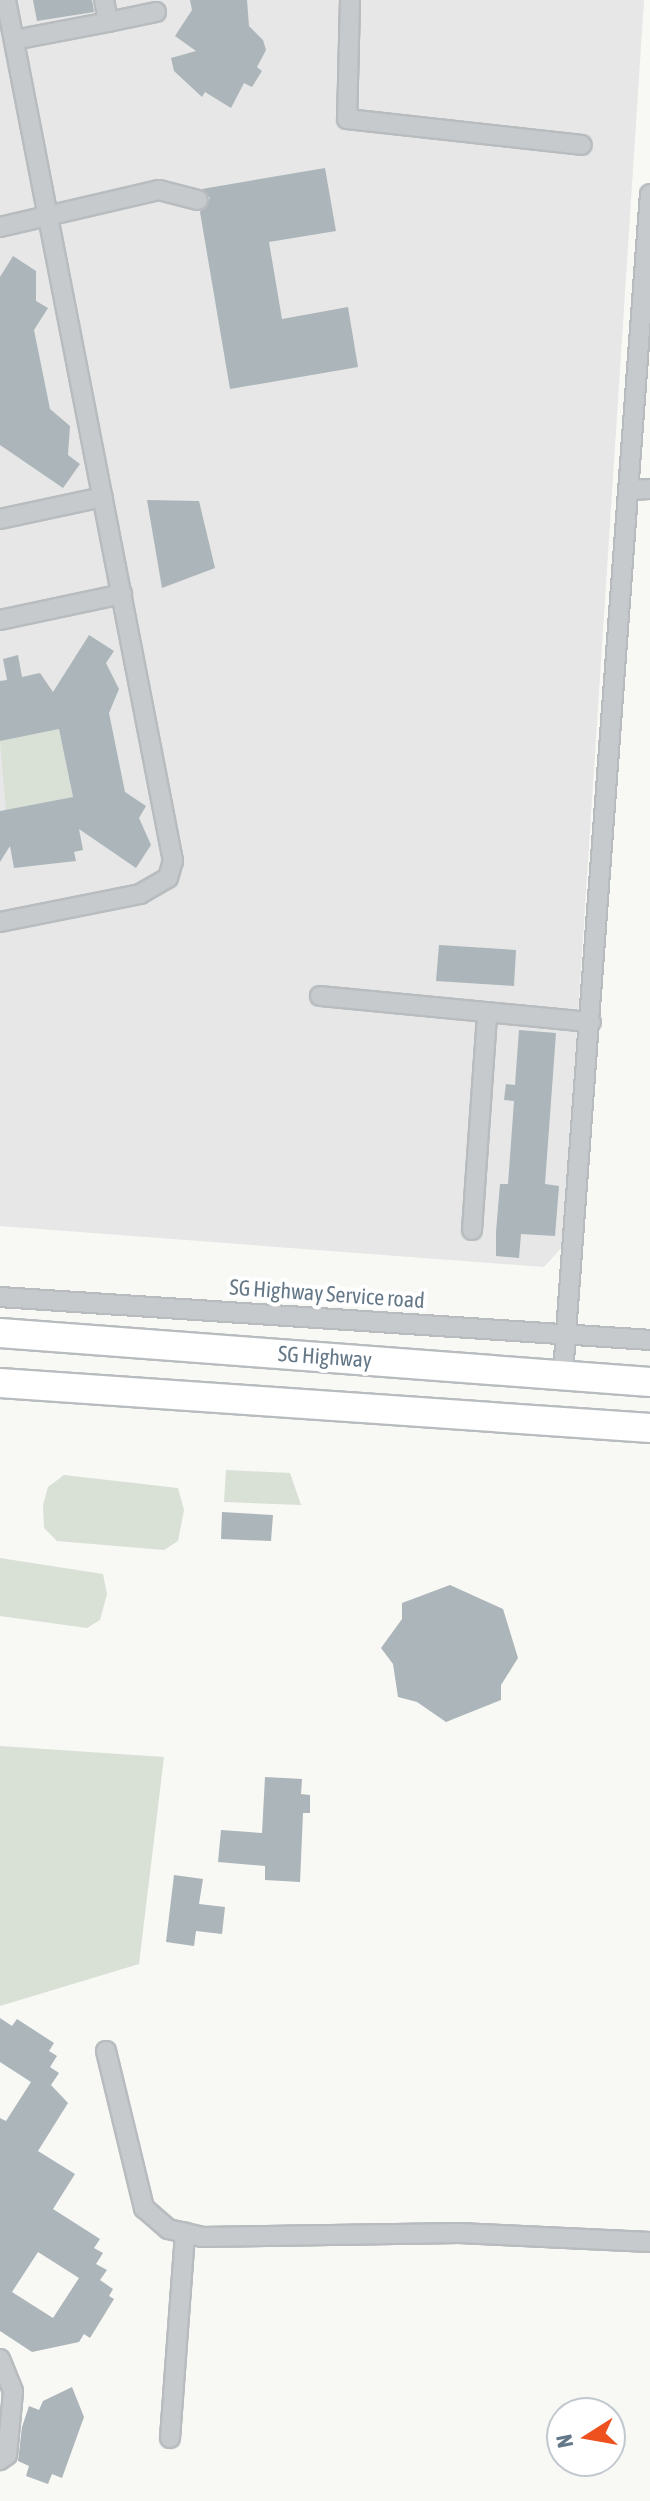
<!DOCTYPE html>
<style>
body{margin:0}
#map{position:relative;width:650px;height:2501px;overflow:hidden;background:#f8f8f5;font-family:"Asap Condensed",sans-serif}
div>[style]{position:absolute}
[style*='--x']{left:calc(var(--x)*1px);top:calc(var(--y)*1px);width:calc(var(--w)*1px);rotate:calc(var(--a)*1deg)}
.built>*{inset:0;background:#e6e7e6}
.green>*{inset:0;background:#d9e0d6}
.building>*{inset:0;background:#acb5ba}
.roads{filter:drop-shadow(2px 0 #b8bcbf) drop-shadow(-2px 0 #b8bcbf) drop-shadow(0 2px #b8bcbf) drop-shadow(0 -2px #b8bcbf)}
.minor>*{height:18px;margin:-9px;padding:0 9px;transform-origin:9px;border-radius:9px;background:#c6cacd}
.highway>*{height:28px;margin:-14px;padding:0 14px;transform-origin:14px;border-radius:14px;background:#fff}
span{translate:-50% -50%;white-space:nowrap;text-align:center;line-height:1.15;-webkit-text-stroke:8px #fff;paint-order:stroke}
.street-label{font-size:22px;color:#657888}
.north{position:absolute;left:546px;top:2397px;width:80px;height:80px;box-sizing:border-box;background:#fff;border:2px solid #c1c9cf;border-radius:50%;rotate:259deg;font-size:22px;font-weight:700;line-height:32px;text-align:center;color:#657888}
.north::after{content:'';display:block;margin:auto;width:28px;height:36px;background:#ef511e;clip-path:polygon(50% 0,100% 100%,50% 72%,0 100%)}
</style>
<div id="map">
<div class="built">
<div style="clip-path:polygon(0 0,644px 0,563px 1246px,544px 1267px,0 1226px)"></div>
</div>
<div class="green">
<div style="clip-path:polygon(59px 729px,73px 797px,6px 810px,0 741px)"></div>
<div style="clip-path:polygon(226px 1470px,290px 1473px,301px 1505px,224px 1502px)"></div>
<div style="clip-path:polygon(64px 1475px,178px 1488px,184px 1510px,178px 1541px,164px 1550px,57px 1541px,44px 1528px,43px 1505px,48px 1487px)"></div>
<div style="clip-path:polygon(0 1558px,103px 1574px,107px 1594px,100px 1620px,87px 1628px,0 1616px)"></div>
<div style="clip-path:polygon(0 1746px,164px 1757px,139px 1964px,0 2006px)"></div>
</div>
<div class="building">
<div style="clip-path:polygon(33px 0,92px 0,94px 12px,37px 21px)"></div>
<div style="clip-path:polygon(190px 0,247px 0,249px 26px,263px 40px,266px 50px,257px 67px,262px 71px,252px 87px,244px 83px,231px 108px,205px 92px,202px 97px,174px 71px,171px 58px,196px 51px,175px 36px,192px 10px)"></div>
<div style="clip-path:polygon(325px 168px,336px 231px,269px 242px,282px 319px,348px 307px,358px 367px,230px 389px,200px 212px,210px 198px,202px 189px)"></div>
<div style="clip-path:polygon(13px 256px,36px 271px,36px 301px,48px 308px,34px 330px,50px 409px,70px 426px,68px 455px,80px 464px,63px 488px,0 445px,0 277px)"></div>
<div style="clip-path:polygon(147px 500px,199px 501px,215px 568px,162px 588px)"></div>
<div style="clip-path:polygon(89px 635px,114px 651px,106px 663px,119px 689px,109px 713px,125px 792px,146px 806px,139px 818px,151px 845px,136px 868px,79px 829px,83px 850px,74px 852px,76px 861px,14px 868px,10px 846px,0 862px,0 811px,73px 797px,59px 729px,0 741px,0 681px,7px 680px,3px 659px,18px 655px,22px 677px,40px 673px,53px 692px)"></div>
<div style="clip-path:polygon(439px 945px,516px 950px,514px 986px,436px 981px)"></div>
<div style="clip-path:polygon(519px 1030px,556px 1033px,545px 1184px,559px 1186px,555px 1236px,521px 1234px,519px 1258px,496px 1256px,496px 1232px,500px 1184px,508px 1184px,514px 1101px,504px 1100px,506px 1084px,515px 1085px)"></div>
<div style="clip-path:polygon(222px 1512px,273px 1515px,271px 1541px,221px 1539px)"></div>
<div style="clip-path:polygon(450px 1585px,503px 1609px,518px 1658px,501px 1685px,501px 1700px,446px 1722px,417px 1702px,398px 1697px,393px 1664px,381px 1648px,402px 1619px,402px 1603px)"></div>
<div style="clip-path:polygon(265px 1777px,302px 1779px,301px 1794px,310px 1795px,310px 1813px,303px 1813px,300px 1882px,265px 1880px,265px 1866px,218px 1862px,221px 1830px,262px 1833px)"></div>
<div style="clip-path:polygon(174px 1875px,203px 1879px,199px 1904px,225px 1907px,222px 1934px,196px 1931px,194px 1946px,166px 1942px)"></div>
<div style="clip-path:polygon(evenodd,0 2018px,12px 2026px,17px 2019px,54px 2043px,49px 2051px,57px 2056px,50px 2067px,59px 2073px,51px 2085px,68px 2103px,38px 2151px,75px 2174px,53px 2209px,100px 2239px,94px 2248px,103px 2253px,96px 2264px,107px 2270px,100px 2280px,113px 2289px,109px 2296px,114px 2299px,90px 2338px,84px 2334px,79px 2342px,32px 2352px,0 2331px,0 2118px,6px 2121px,31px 2082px,0 2062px,0 2018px,38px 2252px,79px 2278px,53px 2318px,12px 2292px,38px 2252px)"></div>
<div style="clip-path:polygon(72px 2387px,84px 2417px,62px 2478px,52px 2474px,48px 2484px,26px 2476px,29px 2466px,18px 2461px,22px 2427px,29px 2406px,39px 2410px,43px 2401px)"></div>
</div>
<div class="roads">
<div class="minor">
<div style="--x:350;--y:0;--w:119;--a:91.4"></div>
<div style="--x:347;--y:119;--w:236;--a:6.3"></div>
<div style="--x:108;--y:22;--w:49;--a:-11.8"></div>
<div style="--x:14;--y:40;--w:96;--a:-10.8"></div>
<div style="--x:108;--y:22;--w:22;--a:-100"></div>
<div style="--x:0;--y:227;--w:163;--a:-13.1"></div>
<div style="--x:159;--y:190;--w:40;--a:14.4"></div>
<div style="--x:630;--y:490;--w:20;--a:-3"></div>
<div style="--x:0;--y:519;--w:105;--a:-12.1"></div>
<div style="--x:0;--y:620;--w:125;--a:-12"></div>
<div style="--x:0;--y:922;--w:143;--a:-11.3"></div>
<div style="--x:140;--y:894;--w:32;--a:-30"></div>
<div style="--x:168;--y:878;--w:18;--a:-74"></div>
<div style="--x:173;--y:861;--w:877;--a:-100.98"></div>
<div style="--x:320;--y:996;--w:272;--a:5.5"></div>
<div style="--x:472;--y:1230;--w:218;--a:-86"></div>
<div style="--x:0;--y:1297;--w:651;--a:3.78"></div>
<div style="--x:563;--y:1373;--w:1182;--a:-85.78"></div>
<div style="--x:106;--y:2051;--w:162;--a:76.4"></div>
<div style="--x:144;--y:2208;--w:32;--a:41"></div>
<div style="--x:168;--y:2229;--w:35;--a:13"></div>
<div style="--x:202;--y:2237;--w:257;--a:-0.9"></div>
<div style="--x:459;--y:2233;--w:191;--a:2.7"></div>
<div style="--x:0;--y:2359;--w:35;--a:68"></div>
<div style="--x:13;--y:2392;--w:63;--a:95.4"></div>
<div style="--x:7;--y:2455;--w:9;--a:144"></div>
<div style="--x:170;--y:2438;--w:206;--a:-85.8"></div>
</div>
<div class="highway">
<div style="--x:0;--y:1333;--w:652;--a:4.31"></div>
<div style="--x:0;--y:1383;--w:652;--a:3.96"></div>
</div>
</div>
<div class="street-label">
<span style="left:327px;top:1294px;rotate:4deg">SG Highway Service road</span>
<span style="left:325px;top:1357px;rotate:4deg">SG Highway</span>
</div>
<div class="north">N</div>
</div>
